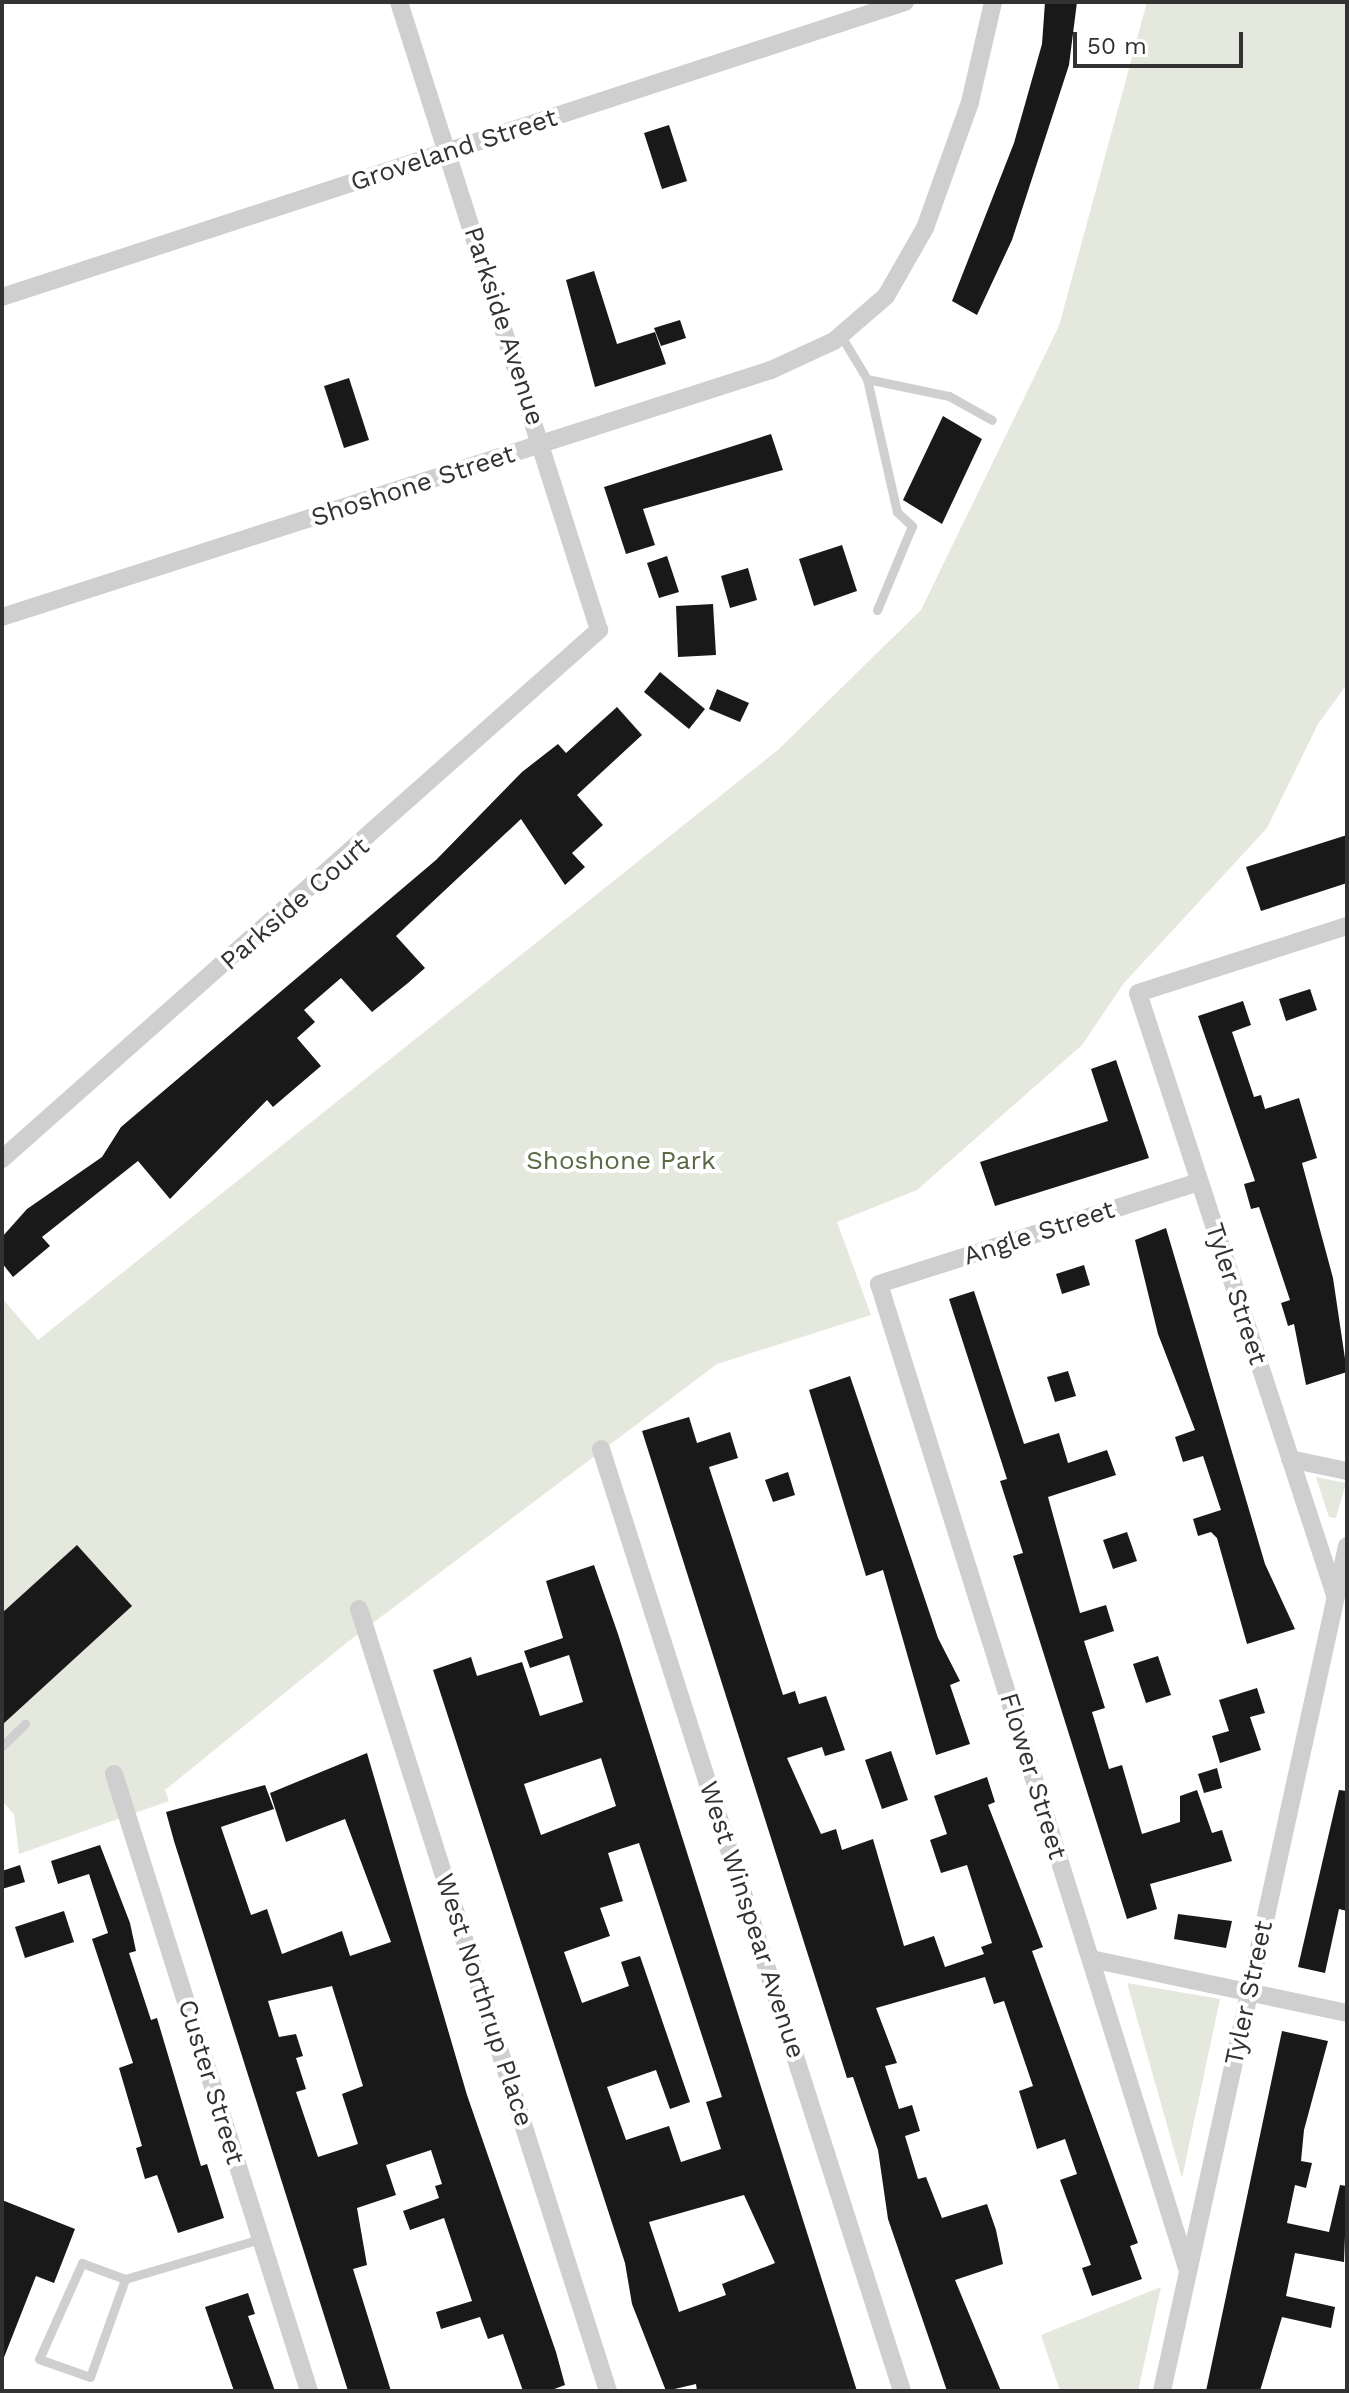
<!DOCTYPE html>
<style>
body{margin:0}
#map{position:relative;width:1349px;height:2393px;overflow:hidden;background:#fff;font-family:"Work Sans",sans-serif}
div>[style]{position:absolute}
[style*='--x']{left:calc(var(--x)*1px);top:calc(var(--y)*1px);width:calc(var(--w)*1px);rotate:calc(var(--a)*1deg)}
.green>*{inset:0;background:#e4e8dd}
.building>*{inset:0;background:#191919}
.lane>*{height:9px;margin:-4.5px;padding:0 4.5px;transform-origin:4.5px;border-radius:4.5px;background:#cfcfcf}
.street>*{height:18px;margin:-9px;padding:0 9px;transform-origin:9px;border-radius:9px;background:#cfcfcf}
span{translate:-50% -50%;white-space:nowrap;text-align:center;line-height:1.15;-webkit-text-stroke:8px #fff;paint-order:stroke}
.street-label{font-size:26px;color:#323232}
.park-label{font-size:26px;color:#5b6a44}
.frame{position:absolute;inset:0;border:4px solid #323232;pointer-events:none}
.scale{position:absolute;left:1073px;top:32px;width:170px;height:36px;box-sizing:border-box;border:4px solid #323232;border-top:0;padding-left:10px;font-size:24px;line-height:28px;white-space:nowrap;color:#323232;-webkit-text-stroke:6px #fff;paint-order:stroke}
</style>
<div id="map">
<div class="green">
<div style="clip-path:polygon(1147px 2px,1347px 2px,1347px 684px,1318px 724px,1267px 828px,1124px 983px,1082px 1045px,917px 1190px,837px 1222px,871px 1315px,717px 1364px,345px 1644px,165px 1790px,169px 1801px,19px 1854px,14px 1814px,2px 1801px,2px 1298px,38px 1340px,779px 749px,921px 610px,1059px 326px)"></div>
<div style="clip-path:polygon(1316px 1477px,1346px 1483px,1336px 1518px,1329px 1517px)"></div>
<div style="clip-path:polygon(1127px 1983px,1220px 1999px,1182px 2178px)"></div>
<div style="clip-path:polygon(1161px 2287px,1138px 2391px,1060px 2391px,1041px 2335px)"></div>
</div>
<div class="building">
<div style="clip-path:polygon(1045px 2px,1077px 2px,1069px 65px,1012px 240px,977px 315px,952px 301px,1014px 143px,1042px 44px)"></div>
<div style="clip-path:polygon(669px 125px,687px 181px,662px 189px,644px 133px)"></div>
<div style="clip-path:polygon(594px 271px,617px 344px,655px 332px,666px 364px,595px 387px,566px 280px)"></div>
<div style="clip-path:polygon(680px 320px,686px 338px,661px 346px,654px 328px)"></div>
<div style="clip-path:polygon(349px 378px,369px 440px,344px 448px,324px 386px)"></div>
<div style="clip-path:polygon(943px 416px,982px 439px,942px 524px,903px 500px)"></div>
<div style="clip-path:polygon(771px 434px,783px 470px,643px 509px,655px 545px,626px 554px,604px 487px)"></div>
<div style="clip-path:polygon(842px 545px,857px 591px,814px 606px,799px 559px)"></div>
<div style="clip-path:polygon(667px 556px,679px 592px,659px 598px,647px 563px)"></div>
<div style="clip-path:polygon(748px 568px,757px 600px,730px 608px,721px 576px)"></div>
<div style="clip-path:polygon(713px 604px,716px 655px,678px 657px,676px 606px)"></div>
<div style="clip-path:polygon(660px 672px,705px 709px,689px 729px,644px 692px)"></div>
<div style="clip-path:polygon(717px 689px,749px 703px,740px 722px,709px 709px)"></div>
<div style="clip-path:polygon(617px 707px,642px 735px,577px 795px,603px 825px,572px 853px,585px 867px,565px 885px,521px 819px,396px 936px,425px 968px,408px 983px,372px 1012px,341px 978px,304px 1010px,315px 1022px,297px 1038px,321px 1066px,273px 1107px,267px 1100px,170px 1199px,138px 1161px,42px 1237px,50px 1246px,13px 1277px,2px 1263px,2px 1237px,27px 1209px,102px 1157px,121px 1127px,436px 860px,522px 772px,558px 744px,566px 753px)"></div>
<div style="clip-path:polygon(1347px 835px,1347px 883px,1261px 911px,1246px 867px)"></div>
<div style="clip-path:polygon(1310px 989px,1317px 1010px,1286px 1021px,1279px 999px)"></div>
<div style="clip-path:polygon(1243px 1001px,1251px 1025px,1232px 1032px,1254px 1097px,1261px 1095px,1265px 1109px,1299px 1098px,1317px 1158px,1302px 1163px,1333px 1278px,1347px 1372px,1306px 1385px,1294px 1324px,1288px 1326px,1281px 1303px,1290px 1300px,1259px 1207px,1251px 1209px,1244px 1184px,1255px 1181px,1198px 1016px)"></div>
<div style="clip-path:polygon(1116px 1060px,1149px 1158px,995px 1206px,980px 1162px,1108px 1121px,1091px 1069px)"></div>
<div style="clip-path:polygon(1166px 1228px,1265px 1564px,1295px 1629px,1247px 1644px,1217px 1538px,1211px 1532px,1198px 1536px,1193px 1519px,1221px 1510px,1203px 1456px,1183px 1462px,1175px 1437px,1195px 1430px,1158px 1334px,1135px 1240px)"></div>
<div style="clip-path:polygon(1084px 1265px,1090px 1285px,1062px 1294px,1056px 1274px)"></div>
<div style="clip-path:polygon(974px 1291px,1024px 1444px,1059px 1433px,1068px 1463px,1107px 1450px,1116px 1475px,1048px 1497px,1080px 1613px,1106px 1605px,1114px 1631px,1084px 1641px,1105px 1708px,1092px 1712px,1109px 1769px,1122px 1765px,1142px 1834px,1180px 1822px,1180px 1796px,1197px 1790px,1212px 1833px,1222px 1830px,1232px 1861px,1150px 1884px,1157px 1909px,1127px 1919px,1013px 1556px,1023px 1553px,1000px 1481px,1007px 1479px,949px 1299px)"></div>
<div style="clip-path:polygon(1068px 1371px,1076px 1396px,1055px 1402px,1047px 1377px)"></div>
<div style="clip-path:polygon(850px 1376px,938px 1638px,960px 1681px,950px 1685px,970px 1744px,936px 1755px,883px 1570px,866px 1576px,809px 1390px)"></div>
<div style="clip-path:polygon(689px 1417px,697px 1443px,730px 1432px,738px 1458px,709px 1467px,783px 1695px,795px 1691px,799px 1704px,826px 1696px,845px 1750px,825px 1756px,822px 1747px,787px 1758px,821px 1834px,836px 1829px,842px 1850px,873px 1839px,904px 1946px,934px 1936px,945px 1967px,984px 1954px,981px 1947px,992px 1943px,967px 1865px,941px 1873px,930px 1840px,947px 1834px,934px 1796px,987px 1777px,995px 1802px,988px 1805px,1043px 1947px,1032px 1951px,1138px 2243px,1130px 2246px,1142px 2279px,1092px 2296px,1082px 2268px,1091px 2265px,1060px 2180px,1077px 2174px,1065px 2139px,1037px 2149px,1019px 2091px,1033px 2086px,1004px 2001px,994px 2004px,985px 1977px,876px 2008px,897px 2063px,885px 2066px,899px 2109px,912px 2105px,920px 2131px,905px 2136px,918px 2179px,926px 2177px,942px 2218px,987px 2204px,996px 2230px,1003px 2264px,955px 2280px,1001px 2391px,947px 2391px,888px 2219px,878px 2150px,853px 2077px,847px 2078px,642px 1431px)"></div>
<div style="clip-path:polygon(788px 1472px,795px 1495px,773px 1502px,765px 1480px)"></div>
<div style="clip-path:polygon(1127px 1532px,1137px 1561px,1113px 1569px,1103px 1540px)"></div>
<div style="clip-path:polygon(77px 1545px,132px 1606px,2px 1725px,2px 1613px)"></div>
<div style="clip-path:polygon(evenodd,594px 1565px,618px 1634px,857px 2391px,697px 2391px,696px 2384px,666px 2391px,632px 2304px,625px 2263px,433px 1670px,471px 1657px,477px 1676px,522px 1662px,540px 1716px,583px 1702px,569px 1655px,530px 1668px,524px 1651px,563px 1638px,546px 1581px,594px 1565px,601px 1758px,616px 1806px,541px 1835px,524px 1784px,601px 1758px,594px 1565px,639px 1843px,722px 2097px,706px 2102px,721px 2149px,681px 2162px,669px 2126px,626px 2140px,607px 2087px,656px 2070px,670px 2109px,690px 2102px,640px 1956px,621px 1962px,629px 1986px,582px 2003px,564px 1952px,610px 1936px,600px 1908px,623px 1901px,608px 1853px,639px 1843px,594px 1565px,744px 2195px,775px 2263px,722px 2284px,726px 2295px,679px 2312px,649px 2222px,744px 2195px)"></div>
<div style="clip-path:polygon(1158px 1656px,1171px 1695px,1146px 1703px,1133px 1664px)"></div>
<div style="clip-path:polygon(1257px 1688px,1265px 1713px,1250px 1717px,1261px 1750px,1220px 1763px,1212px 1736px,1229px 1731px,1219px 1700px)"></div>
<div style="clip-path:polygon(891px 1751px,908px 1800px,882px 1809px,865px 1760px)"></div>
<div style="clip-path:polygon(evenodd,367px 1753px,467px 2095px,556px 2352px,565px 2385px,549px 2391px,523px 2391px,503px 2334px,488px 2339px,480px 2317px,441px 2329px,436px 2312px,472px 2301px,444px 2218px,410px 2230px,403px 2211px,439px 2198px,435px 2186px,442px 2184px,431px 2150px,386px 2165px,396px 2195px,357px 2208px,367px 2265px,353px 2269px,391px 2391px,348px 2391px,174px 1841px,166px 1812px,265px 1785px,274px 1809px,221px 1827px,251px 1915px,267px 1909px,282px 1954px,342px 1931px,350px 1956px,391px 1942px,345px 1819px,286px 1842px,270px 1793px,367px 1753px,332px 1986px,363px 2086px,342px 2094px,358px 2144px,318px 2157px,296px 2092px,306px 2089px,296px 2058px,303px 2056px,296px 2034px,279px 2037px,268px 2001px,332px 1986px)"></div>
<div style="clip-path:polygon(1217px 1768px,1222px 1788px,1204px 1793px,1198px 1774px)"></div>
<div style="clip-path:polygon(1339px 1790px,1347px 1791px,1347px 1911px,1339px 1909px,1325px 1973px,1298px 1967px)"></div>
<div style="clip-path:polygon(100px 1845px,130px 1923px,136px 1951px,129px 1953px,151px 2020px,157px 2018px,201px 2166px,207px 2164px,224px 2218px,178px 2233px,157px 2175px,145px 2179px,136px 2148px,142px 2146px,119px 2068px,133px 2063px,92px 1939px,108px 1933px,89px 1874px,58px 1884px,51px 1861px)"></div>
<div style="clip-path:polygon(20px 1865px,25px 1882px,2px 1889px,2px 1871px)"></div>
<div style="clip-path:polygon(64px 1911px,74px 1942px,25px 1958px,15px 1927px)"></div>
<div style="clip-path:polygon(1178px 1914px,1232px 1921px,1226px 1948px,1174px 1939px)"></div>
<div style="clip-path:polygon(1282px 2031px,1328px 2041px,1304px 2130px,1301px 2161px,1312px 2163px,1306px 2188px,1295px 2185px,1287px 2223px,1329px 2232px,1340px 2185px,1347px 2186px,1344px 2262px,1295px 2253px,1286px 2296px,1335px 2307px,1331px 2328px,1282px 2317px,1260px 2391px,1206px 2391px)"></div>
<div style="clip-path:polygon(2px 2200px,75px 2229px,54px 2283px,36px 2276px,3px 2360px)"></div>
<div style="clip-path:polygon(248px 2293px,255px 2314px,248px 2316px,275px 2391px,234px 2391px,205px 2307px)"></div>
</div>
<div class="lane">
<div style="--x:841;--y:336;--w:50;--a:58.8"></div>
<div style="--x:867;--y:379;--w:136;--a:77.3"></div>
<div style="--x:897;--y:512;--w:21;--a:43"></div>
<div style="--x:912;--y:526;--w:91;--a:112.6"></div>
<div style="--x:867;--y:379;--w:84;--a:11.7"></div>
<div style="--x:949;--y:396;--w:49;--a:29.2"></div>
<div style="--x:2;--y:1746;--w:32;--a:-44"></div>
<div style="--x:125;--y:2279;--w:46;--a:-159.6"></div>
<div style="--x:82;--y:2263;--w:105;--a:114.1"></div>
<div style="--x:39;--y:2359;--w:54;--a:19.4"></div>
<div style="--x:90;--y:2377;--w:104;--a:-70.3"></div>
<div style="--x:125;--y:2279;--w:141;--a:-16.5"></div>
</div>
<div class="street">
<div style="--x:2;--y:297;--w:950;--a:-18.09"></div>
<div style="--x:2;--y:617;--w:808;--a:-17.81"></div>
<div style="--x:771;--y:370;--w:69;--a:-24.7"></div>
<div style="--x:834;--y:341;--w:69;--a:-40.9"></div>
<div style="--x:886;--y:296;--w:78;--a:-60.2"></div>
<div style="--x:925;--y:228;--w:134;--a:-70.3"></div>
<div style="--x:970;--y:102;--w:103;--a:-77"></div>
<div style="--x:2;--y:1159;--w:798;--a:-41.54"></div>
<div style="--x:599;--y:630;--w:659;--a:-107.67"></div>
<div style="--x:601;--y:1449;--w:989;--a:72.28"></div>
<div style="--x:1290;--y:1459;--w:58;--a:11.9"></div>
<div style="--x:1335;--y:1595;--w:633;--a:-108.12"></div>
<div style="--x:1138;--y:993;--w:219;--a:-17.8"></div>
<div style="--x:359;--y:1609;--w:821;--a:72.34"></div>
<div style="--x:114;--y:1774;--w:647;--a:72.46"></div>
<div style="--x:1091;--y:1959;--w:262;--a:11.9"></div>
<div style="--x:1187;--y:2268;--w:1031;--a:-107.38"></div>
<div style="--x:879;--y:1284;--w:336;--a:-17.7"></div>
<div style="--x:1162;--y:2391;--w:865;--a:-77.65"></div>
</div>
<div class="street-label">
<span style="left:454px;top:150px;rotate:-18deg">Groveland Street</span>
<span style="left:504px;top:326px;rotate:72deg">Parkside Avenue</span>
<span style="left:413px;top:486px;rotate:-18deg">Shoshone Street</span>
<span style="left:295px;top:904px;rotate:-41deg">Parkside Court</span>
<span style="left:1039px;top:1233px;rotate:-18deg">Angle Street</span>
<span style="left:1236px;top:1294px;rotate:72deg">Tyler Street</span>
<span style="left:1033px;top:1776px;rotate:73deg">Flower Street</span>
<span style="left:752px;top:1920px;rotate:72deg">West Winspear Avenue</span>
<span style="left:1249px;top:1993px;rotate:-78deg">Tyler Street</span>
<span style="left:484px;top:2000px;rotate:72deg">West Northrup Place</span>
<span style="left:211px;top:2082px;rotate:73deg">Custer Street</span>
</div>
<div class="park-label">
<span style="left:621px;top:1161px">Shoshone Park</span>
</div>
<div class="frame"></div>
<div class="scale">50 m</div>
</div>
